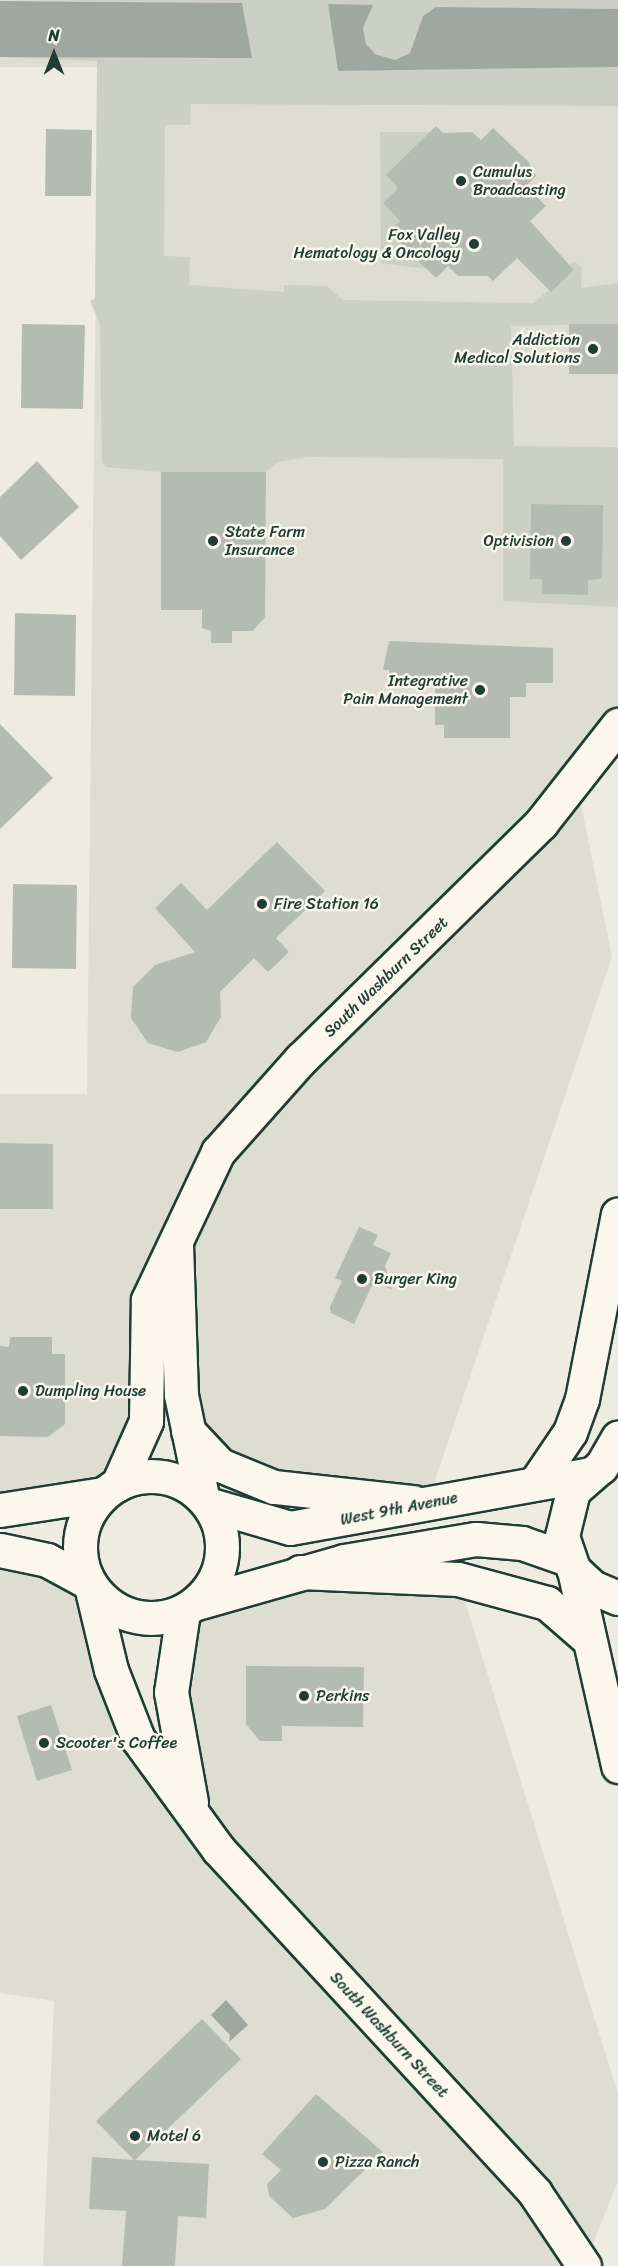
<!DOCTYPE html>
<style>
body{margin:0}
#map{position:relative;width:618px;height:2266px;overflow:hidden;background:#eeece1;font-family:Sriracha,sans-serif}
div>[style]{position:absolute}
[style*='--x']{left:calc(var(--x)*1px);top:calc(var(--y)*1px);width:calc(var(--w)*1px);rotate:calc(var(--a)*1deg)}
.built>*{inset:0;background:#ddddd2}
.green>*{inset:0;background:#cbcfc4}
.water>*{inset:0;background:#9fa89f}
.building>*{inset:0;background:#b4bbb0}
.roads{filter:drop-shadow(2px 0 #1f3d34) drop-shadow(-2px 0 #1f3d34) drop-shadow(0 2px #1f3d34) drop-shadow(0 -2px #1f3d34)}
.tertiary>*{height:33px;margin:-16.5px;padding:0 16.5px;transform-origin:16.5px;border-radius:16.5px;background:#fbf7ec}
.secondary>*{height:33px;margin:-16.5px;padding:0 16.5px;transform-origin:16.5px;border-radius:16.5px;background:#fbf7ec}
.secondary>.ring{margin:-16.5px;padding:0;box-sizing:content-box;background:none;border:33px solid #fbf7ec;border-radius:50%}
.motorway>*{height:33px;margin:-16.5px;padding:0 16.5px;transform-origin:16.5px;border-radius:16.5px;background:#fbf7ec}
.dots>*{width:16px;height:16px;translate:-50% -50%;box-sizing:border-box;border:3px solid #fbf7ec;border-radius:50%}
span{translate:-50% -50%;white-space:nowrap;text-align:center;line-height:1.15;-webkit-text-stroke:5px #fbf7ec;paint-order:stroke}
.poi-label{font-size:16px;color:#1f3d34}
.left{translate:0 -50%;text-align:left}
.right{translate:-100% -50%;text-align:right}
.street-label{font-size:16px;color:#1f3d34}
.north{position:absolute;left:24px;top:24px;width:60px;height:60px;-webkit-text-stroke:4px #fbf7ec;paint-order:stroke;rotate:0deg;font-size:16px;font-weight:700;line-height:24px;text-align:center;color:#1f3d34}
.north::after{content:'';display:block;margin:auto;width:21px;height:27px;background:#1f3d34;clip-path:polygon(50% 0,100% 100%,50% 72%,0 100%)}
</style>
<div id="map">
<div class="built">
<div style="clip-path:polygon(0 0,618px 0,618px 725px,576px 780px,612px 957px,427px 1504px,303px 1490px,188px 1431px,180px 1359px,145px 1367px,118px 1484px,0 1510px,0 1094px,87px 1094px,98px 67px,0 67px)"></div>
<div style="clip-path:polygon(0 1550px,86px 1581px,111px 1670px,191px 1806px,183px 1612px,233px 1591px,458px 1579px,618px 2094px,618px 2181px,584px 2266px,43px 2266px,54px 2001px,0 1993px)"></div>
</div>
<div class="green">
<div style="clip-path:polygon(evenodd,293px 0,618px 0,618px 9px,436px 7px,423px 16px,410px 53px,395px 60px,375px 54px,366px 44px,363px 28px,372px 6px,338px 71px,618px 67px,618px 106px,191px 104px,190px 125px,165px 125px,164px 256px,190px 257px,189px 285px,284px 292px,284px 285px,327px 286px,343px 300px,533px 303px,574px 270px,569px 265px,575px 262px,582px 267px,581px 288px,618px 283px,618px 324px,511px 326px,514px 446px,618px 447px,618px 607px,503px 601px,503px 459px,308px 457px,278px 462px,266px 472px,161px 472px,106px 467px,102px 462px,100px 324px,90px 301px,95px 298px,97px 61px,0 57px,252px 57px,242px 3px,0 0,293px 0,531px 504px,603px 505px,601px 580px,588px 580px,588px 595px,543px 594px,543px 578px,530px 577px,531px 504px)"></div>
<div style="clip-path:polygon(380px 132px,430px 132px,386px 175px,398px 188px,383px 203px,400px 221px,388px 233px,427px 269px,381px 263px)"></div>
</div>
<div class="water">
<div style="clip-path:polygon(0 1px,242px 3px,252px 58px,0 57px)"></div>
<div style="clip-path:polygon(328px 4px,373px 5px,363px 28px,366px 44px,375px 54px,395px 60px,410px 53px,423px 16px,436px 7px,618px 9px,618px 67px,338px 71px)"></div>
<div style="clip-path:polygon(226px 2000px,248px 2025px,229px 2042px,230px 2035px,211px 2015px)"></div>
</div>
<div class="building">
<div style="clip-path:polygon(436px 126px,443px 133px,472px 132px,481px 140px,493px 128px,528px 161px,536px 176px,526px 186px,546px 206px,530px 221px,574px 270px,551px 292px,517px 258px,493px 281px,488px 276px,458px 276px,448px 266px,436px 278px,388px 232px,400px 221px,383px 203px,398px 188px,386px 175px)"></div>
<div style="clip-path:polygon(46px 129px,92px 130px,91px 196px,45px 196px)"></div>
<div style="clip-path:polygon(22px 324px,85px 325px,83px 409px,21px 408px)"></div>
<div style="clip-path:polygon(569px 324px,618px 324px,618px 374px,569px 374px)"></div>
<div style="clip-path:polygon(37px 461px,79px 507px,21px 560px,0 536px,0 497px)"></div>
<div style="clip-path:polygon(161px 472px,266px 472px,265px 617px,253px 631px,232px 631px,232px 643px,211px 643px,211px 631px,202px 628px,202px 610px,161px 610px)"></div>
<div style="clip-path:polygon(531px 504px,603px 505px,602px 579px,588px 580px,588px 595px,542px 594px,542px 579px,530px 579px)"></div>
<div style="clip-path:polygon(15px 613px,76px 615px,75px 696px,14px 695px)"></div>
<div style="clip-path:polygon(389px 641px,553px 648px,553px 683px,526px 683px,526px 697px,510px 697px,510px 738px,444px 738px,444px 725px,435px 725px,435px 683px,389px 683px,389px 670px,383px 670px)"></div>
<div style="clip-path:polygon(0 724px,53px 778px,0 829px)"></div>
<div style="clip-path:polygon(277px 842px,325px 891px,276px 938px,289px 952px,268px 972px,254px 958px,220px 992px,221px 1017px,206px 1042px,178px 1052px,148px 1043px,131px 1018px,133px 987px,155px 965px,195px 952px,155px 908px,181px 883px,207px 910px)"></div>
<div style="clip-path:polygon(13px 884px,77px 885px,76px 969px,12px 968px)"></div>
<div style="clip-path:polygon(0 1143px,53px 1144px,53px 1209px,0 1209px)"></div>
<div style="clip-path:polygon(359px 1227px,378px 1235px,373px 1245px,391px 1253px,385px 1266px,392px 1290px,374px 1281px,354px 1324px,331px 1313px,330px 1307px,342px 1281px,335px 1278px)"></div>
<div style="clip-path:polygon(10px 1337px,52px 1337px,52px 1354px,65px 1354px,65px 1424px,48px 1437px,0 1436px,0 1346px,9px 1347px)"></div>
<div style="clip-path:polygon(246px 1666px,364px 1667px,363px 1727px,282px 1726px,282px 1741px,260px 1741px,246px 1724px)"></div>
<div style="clip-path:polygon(51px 1705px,72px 1770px,37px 1781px,17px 1716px)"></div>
<div style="clip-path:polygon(202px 2019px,241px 2059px,135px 2160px,209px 2164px,206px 2218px,178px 2216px,175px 2266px,122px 2266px,126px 2211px,89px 2209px,92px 2157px,134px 2160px,96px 2121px)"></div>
<div style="clip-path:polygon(316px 2094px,383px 2152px,325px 2209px,293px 2218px,269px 2196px,267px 2184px,281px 2170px,262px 2154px)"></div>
</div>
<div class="roads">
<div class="tertiary">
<div style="--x:176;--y:1244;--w:151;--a:88.1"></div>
<div style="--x:181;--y:1395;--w:103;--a:78.3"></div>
<div style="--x:188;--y:1431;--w:47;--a:46.7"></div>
<div style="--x:220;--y:1465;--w:58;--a:22.2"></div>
<div style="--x:274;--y:1487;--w:140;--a:6.2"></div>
<div style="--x:118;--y:1484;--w:69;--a:-66"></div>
<div style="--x:146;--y:1421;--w:121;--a:-89.1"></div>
<div style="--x:148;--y:1300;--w:164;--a:-64.7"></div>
<div style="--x:218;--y:1152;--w:125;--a:-48.3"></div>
<div style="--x:301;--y:1059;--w:337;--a:-44.5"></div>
<div style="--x:541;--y:823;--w:125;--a:-51.8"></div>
<div style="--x:91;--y:1586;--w:86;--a:76.6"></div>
<div style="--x:111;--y:1670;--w:74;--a:68.6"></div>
<div style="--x:138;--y:1739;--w:137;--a:53.9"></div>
<div style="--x:219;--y:1850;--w:466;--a:47.3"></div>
<div style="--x:535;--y:2193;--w:88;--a:56.1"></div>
<div style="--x:183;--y:1612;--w:81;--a:98.5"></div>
<div style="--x:171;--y:1692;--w:112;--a:79.7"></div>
</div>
<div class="secondary">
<div style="--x:599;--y:1468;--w:35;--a:139"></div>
<div style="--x:573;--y:1491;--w:46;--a:103.7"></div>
<div style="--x:562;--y:1536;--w:36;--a:71"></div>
<div style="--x:574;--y:1570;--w:25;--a:43"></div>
<div style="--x:592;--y:1587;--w:28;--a:23"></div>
<div class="ring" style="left:80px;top:1476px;width:109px;height:109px"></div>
<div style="--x:211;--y:1505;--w:82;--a:16.2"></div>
<div style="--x:290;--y:1528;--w:304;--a:-10.2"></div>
<div style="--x:0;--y:1510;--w:104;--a:-8.8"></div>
<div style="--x:0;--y:1550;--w:48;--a:12"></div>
<div style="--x:47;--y:1560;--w:44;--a:28.3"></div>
<div style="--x:197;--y:1603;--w:153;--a:-15.9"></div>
<div style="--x:344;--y:1561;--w:134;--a:-9.5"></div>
<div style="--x:476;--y:1539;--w:46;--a:5"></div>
<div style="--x:522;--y:1543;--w:49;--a:19.2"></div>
</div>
<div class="motorway">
<div style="--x:601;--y:1467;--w:34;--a:-60"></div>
<div style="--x:538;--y:1479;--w:57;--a:-55.8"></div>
<div style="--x:570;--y:1432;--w:35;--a:-70"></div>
<div style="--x:582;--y:1399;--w:188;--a:-79"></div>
<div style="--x:574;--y:1570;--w:201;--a:77.3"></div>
<div style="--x:300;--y:1572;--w:158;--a:2.5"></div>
<div style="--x:458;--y:1579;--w:92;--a:15.1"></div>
<div style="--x:547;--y:1603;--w:52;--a:41.1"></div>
</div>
</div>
<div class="dots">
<div style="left:461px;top:181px;background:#1f3d34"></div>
<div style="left:474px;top:244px;background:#1f3d34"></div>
<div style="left:593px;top:349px;background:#1f3d34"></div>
<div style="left:213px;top:541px;background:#1f3d34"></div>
<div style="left:566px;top:541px;background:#1f3d34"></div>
<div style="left:480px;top:690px;background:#1f3d34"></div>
<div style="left:262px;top:904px;background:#1f3d34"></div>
<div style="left:362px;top:1279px;background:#1f3d34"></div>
<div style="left:23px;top:1391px;background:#1f3d34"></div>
<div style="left:304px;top:1696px;background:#1f3d34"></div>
<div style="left:44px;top:1743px;background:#1f3d34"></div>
<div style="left:135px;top:2136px;background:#1f3d34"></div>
<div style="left:323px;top:2162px;background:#1f3d34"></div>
</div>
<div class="poi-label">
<span class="left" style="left:473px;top:181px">Cumulus<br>Broadcasting</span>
<span class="right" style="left:460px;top:244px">Fox Valley<br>Hematology &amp; Oncology</span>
<span class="right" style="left:580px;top:349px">Addiction<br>Medical Solutions</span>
<span class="left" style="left:225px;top:541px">State Farm<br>Insurance</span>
<span class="right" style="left:554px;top:541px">Optivision</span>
<span class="right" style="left:468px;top:690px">Integrative<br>Pain Management</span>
<span class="left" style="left:274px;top:904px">Fire Station 16</span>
<span class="left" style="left:374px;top:1279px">Burger King</span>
<span class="left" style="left:35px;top:1391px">Dumpling House</span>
<span class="left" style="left:316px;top:1696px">Perkins</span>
<span class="left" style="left:56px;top:1743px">Scooter's Coffee</span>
<span class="left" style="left:147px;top:2136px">Motel 6</span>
<span class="left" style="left:335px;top:2162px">Pizza Ranch</span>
</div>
<div class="street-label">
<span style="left:386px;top:977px;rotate:-44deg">South Washburn Street</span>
<span style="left:399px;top:1509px;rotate:-11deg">West 9th Avenue</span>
<span style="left:389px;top:2035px;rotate:47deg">South Washburn Street</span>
</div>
<div class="north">N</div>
</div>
